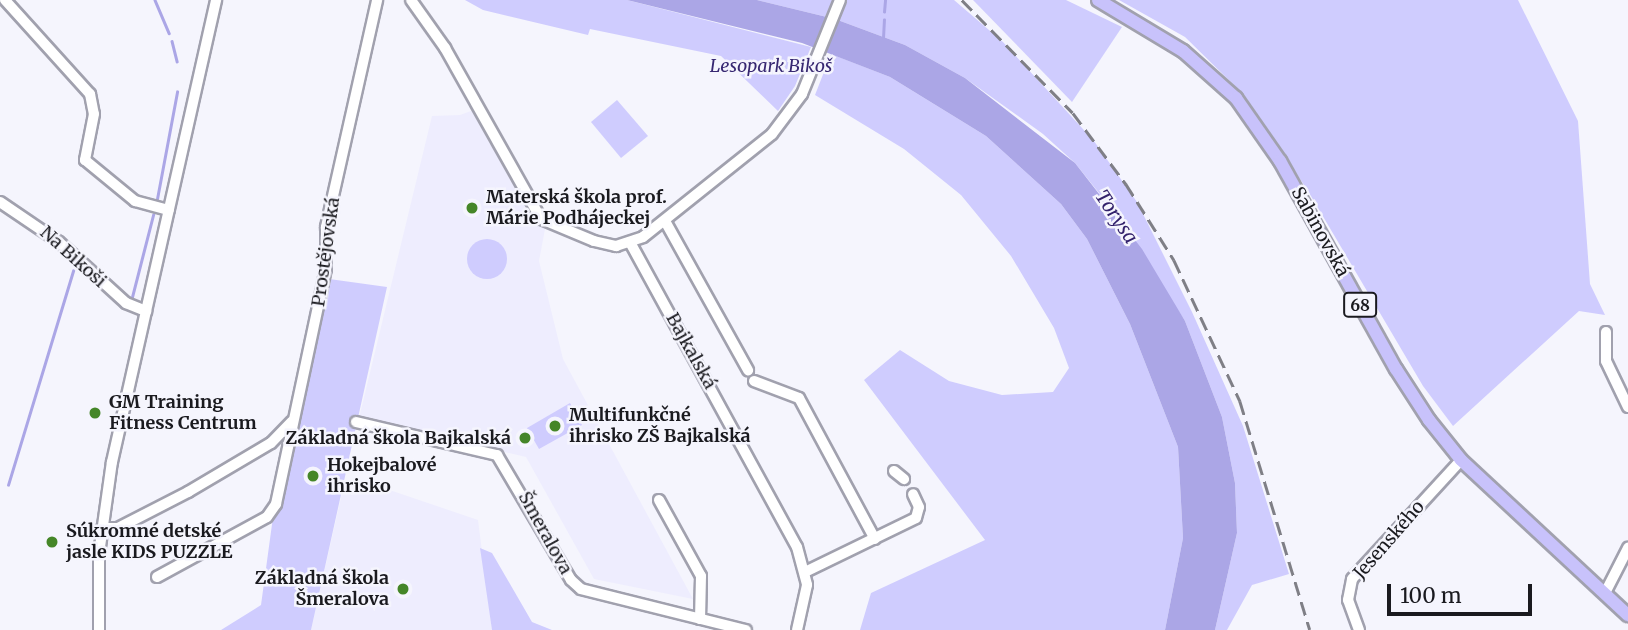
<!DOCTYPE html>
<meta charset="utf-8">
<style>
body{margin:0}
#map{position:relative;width:1628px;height:630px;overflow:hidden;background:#f5f5fd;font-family:Merriweather,serif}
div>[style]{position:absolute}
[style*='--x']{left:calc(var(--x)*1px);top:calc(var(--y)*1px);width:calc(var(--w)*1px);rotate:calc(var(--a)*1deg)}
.built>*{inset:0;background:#eeedfe}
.green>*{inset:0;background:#cfccfe}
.round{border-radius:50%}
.water>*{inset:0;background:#aba6e6}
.stream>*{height:2.5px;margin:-1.25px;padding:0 1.25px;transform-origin:1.25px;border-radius:1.25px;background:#aba6e6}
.roads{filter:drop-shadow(2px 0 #a1a1ae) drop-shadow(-2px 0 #a1a1ae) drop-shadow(0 2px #a1a1ae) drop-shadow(0 -2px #a1a1ae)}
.minor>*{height:10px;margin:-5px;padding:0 5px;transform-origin:5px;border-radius:5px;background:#fff}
.major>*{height:12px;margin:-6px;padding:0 6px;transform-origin:6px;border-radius:6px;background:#c8c2fb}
.rail>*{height:2.5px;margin-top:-1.25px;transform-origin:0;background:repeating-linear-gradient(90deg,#7f7f86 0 14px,transparent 0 21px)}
.dots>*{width:19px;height:19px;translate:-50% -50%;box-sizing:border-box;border:4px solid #f5f5fd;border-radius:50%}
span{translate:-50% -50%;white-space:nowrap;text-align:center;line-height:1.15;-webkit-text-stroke:5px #f5f5fd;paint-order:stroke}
.shield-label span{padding:2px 5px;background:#f5f5fd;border:2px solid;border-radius:5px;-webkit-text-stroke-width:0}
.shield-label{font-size:16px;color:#1a1a1f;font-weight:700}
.park-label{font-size:18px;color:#372872;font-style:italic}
.poi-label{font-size:18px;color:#1a1a1f;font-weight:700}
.left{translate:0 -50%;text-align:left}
.right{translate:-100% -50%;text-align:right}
.street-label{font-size:18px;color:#1a1a1f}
.water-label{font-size:19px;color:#32216b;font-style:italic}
.scale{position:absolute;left:1387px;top:584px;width:145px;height:32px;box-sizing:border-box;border:4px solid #1a1a1f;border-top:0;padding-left:9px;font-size:21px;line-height:24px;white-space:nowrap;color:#1a1a1f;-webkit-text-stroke:5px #f5f5fd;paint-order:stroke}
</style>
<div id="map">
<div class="built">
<div style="clip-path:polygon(479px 108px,546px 224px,539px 261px,563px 359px,693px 599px,594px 579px,526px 457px,359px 418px,432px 116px,460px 115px)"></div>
<div style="clip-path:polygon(345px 480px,369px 483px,478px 520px,492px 630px,311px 630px)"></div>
</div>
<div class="green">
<div style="clip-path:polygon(465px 0,627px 0,811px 47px,795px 86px,778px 111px,721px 56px,590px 29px,588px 35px,483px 10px)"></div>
<div style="clip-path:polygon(757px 0,954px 0,1003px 42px,1094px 141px,1137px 202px,1192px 312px,1243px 426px,1289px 574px,1252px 585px,1227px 630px,1215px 630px,1237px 533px,1235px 483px,1222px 417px,1185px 321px,1115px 213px,1075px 163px,1043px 134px,965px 78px,905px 45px,835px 19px)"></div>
<div style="clip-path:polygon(973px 0,1066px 0,1122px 27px,1072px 102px)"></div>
<div style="clip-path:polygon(1119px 0,1518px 0,1578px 121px,1590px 284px,1605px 315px,1579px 311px,1453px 426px,1423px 386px,1308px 191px,1244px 95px,1185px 37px)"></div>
<div style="clip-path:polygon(831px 54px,890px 77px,986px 136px,1061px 204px,1087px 239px,1130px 324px,1178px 447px,1183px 538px,1165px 630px,860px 630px,871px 593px,985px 540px,864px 380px,900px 350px,949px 381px,1002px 395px,1053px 392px,1069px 368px,1054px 328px,1011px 256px,961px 195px,904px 149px,815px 95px)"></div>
<div style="clip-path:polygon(617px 100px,648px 136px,621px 158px,591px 122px)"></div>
<div class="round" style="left:467px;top:239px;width:40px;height:40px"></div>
<div style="clip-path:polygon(322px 278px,387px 287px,311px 630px,221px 630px,261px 605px,273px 517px)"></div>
<div style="clip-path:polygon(570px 403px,582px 425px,539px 449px,527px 428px)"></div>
<div style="clip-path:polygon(480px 548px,492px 553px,532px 622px,552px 630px,492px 630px)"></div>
</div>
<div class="water">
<div style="clip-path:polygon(627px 0,757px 0,835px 19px,905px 45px,965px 78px,1075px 163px,1142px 249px,1185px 321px,1222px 417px,1235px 483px,1237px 533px,1215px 630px,1165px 630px,1183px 538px,1178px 447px,1130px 324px,1087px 239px,1061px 204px,986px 136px,890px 77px,802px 43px)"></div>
</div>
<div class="stream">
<div style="--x:155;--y:0;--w:36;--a:67"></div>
<div style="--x:884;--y:12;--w:12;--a:-85"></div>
<div style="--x:883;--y:38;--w:18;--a:-87"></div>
<div style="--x:172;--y:41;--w:21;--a:76"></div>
<div style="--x:157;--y:199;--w:109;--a:-79.4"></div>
<div style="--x:132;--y:297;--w:85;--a:-75.6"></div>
<div style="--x:8;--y:485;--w:224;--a:-73.1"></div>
</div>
<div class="roads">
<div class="minor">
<div style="--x:5;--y:0;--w:127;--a:47.9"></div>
<div style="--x:90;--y:94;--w:20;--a:79"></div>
<div style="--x:94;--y:114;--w:47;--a:101.1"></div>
<div style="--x:85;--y:160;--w:65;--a:39.4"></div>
<div style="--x:135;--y:201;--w:35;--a:15"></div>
<div style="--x:411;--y:0;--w:59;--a:54.7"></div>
<div style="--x:445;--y:48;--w:196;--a:60.7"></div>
<div style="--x:541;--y:219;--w:57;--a:22.5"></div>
<div style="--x:594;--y:241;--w:23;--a:13"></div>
<div style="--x:616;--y:246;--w:28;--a:-18"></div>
<div style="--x:643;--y:237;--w:165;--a:-38.6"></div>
<div style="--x:772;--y:134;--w:50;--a:-53.1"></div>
<div style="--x:802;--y:94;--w:101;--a:-68"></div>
<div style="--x:0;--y:202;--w:71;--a:34.1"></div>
<div style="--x:59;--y:242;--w:91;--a:42.3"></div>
<div style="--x:126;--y:303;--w:22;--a:22"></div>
<div style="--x:665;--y:221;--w:171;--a:60.9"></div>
<div style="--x:631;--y:244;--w:345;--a:61.3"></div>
<div style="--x:797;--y:547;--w:39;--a:75"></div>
<div style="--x:807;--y:585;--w:46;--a:102.5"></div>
<div style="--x:1606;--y:332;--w:29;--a:90"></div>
<div style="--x:1606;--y:361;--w:51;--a:64.4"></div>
<div style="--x:754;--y:381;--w:48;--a:20.7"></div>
<div style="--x:799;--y:398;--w:160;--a:61.7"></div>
<div style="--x:356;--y:422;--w:145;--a:13.2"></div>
<div style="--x:497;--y:455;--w:145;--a:59.4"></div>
<div style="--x:571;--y:580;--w:13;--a:42"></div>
<div style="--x:581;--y:589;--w:170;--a:14"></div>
<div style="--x:894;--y:471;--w:13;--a:39"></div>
<div style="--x:659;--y:500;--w:87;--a:61.1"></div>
<div style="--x:701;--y:576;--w:43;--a:91.3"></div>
<div style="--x:102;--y:528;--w:16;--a:0"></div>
<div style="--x:118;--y:528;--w:79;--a:-27.2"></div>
<div style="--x:188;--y:492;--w:96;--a:-30.6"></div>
<div style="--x:271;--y:443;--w:30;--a:-46"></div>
<div style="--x:805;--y:572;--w:123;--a:-25.9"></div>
<div style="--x:916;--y:518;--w:11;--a:-75"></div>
<div style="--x:919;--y:507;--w:14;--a:-115"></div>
<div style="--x:157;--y:577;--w:125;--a:-28.6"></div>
<div style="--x:267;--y:517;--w:16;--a:-55"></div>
<div style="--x:276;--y:504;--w:240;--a:-78"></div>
<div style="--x:326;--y:269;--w:42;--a:-90"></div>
<div style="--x:326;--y:227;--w:233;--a:-77.3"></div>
<div style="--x:1605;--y:593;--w:51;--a:-62.9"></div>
<div style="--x:99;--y:630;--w:76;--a:-90"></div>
<div style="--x:99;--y:554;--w:93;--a:-82"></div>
<div style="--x:112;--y:462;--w:474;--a:-77.3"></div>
<div style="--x:1359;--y:630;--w:32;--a:-110"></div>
<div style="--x:1348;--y:600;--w:21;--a:-79"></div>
<div style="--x:1352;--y:579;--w:161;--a:-47.5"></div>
</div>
<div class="major">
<div style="--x:1098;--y:0;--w:99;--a:31"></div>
<div style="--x:1183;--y:51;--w:71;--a:41.6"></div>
<div style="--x:1236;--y:98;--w:77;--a:55.1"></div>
<div style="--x:1280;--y:161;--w:238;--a:60.9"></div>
<div style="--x:1396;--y:369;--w:61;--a:57.1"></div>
<div style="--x:1429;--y:420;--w:51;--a:51.3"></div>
<div style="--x:1461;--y:460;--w:228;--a:42.9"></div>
</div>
</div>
<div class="rail">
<div style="--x:962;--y:0;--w:158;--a:45.5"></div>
<div style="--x:1073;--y:113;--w:89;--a:53.3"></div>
<div style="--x:1126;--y:184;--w:90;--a:57.7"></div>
<div style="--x:1174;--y:260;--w:156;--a:64.9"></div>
<div style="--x:1240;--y:401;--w:239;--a:73"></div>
</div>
<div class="dots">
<div style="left:472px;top:208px;background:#458628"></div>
<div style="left:95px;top:413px;background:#458628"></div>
<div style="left:555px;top:426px;background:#458628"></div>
<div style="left:525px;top:438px;background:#458628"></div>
<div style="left:313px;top:476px;background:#458628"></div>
<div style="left:52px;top:542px;background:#458628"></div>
<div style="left:403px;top:589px;background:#458628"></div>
</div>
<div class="shield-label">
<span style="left:1360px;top:305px">68</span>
</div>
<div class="park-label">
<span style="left:771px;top:66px">Lesopark Bikoš</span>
</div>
<div class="poi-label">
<span class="left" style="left:486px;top:208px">Materská škola prof.<br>Márie Podhájeckej</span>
<span class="left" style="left:109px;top:413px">GM Training<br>Fitness Centrum</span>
<span class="left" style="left:569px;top:426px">Multifunkčné<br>ihrisko ZŠ Bajkalská</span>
<span class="right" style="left:511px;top:438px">Základná škola Bajkalská</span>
<span class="left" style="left:327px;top:476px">Hokejbalové<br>ihrisko</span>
<span class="left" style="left:66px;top:542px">Súkromné detské<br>jasle KIDS PUZZLE</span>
<span class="right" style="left:389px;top:589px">Základná škola<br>Šmeralova</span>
</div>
<div class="street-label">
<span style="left:1320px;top:232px;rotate:61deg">Sabinovská</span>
<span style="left:326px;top:252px;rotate:-82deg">Prostějovská</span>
<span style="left:73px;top:257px;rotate:42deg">Na Bikoši</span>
<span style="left:691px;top:351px;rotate:61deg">Bajkalská</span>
<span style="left:545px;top:533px;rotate:61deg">Šmeralova</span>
<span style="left:1389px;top:540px;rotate:-49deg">Jesenského</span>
</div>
<div class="water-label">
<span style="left:1116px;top:217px;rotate:56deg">Torysa</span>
</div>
<div class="scale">100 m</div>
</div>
